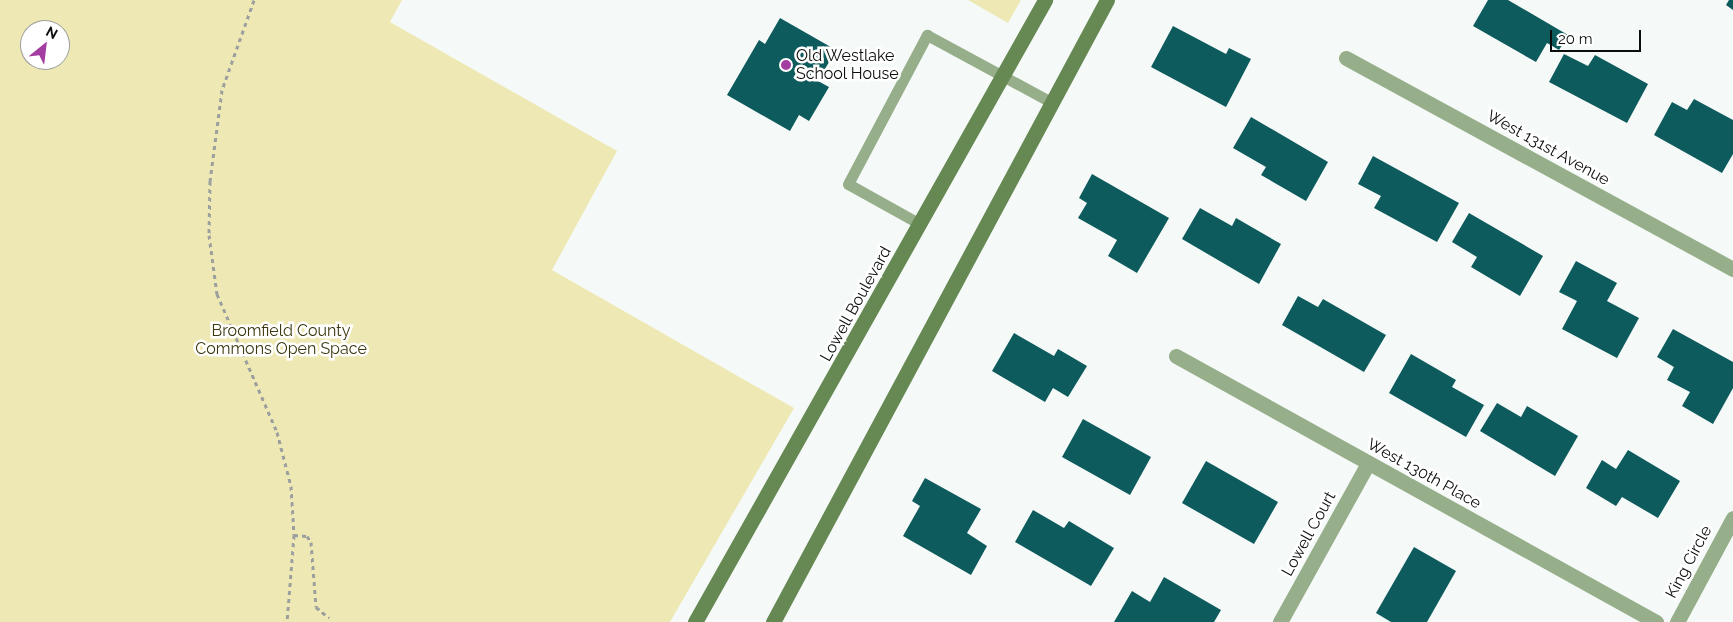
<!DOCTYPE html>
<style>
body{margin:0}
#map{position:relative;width:1733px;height:622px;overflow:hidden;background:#f5faf8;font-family:Raleway,sans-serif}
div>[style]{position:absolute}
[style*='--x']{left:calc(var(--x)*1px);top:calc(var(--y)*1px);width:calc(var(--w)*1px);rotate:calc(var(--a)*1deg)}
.green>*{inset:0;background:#eee9b4}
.building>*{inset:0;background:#0e5b5e}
.path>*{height:3px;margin-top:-1.5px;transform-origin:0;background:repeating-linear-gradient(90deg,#9b9f9d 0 4px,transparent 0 8px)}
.lane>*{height:11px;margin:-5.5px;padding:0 5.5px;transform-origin:5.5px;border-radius:5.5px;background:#96ae89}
.street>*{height:15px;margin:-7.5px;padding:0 7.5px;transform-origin:7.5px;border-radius:7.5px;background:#96ae89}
.secondary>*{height:15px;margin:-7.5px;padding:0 7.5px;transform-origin:7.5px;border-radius:7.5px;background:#668853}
.dots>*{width:14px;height:14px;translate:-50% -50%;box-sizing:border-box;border:2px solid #fff;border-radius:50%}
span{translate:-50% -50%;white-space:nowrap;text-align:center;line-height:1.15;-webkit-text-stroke:5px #fff;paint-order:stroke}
.poi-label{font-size:16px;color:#0c0e0d}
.left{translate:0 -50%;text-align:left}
.street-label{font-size:16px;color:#0c0e0d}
.park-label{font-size:16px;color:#3d380f}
.north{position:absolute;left:20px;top:20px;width:50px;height:50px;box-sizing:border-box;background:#fff;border:1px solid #9e9f9e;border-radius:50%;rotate:29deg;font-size:14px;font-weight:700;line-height:20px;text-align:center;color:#0c0e0d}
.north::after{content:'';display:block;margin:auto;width:18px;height:22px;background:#a43da1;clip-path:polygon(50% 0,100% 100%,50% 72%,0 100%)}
.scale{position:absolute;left:1550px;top:30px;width:91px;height:22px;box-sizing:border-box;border:2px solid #0c0e0d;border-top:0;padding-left:6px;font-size:15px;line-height:18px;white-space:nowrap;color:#0c0e0d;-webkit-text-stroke:4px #fff;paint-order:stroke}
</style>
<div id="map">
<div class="green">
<div style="clip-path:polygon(evenodd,0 0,402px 0,390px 22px,617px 151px,552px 270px,794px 408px,670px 622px,0 622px,0 0,30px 30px,60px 30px,60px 60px,30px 60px,30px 30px)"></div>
<div style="clip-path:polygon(968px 0,1021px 0,1008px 23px)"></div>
</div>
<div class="building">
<div style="clip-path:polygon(1488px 0,1508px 0,1568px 35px,1559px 50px,1547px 43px,1536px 62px,1473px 26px)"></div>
<div style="clip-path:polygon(1729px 0,1733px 0,1733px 10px,1726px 5px)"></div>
<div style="clip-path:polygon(780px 18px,836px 50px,818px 81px,829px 87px,809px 121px,799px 115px,790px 131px,727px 95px,759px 40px,765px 44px)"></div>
<div style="clip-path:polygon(1173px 26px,1226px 54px,1229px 48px,1251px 59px,1226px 107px,1151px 67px)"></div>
<div style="clip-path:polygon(1564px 54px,1588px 66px,1595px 55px,1648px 84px,1627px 123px,1549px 82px)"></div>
<div style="clip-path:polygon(1694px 99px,1733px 120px,1733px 154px,1722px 173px,1654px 135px,1672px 102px,1687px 110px)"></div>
<div style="clip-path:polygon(1251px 117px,1328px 162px,1306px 201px,1261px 175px,1266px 167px,1233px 148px)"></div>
<div style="clip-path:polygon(1373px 156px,1459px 203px,1437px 242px,1374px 208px,1381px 196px,1358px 184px)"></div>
<div style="clip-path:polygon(1092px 174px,1169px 218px,1137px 273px,1108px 256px,1117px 240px,1078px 218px,1087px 203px,1079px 198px)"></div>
<div style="clip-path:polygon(1200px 208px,1232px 226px,1236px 218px,1281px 244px,1259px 284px,1182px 239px)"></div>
<div style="clip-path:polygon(1469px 213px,1543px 256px,1520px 296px,1471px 267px,1477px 257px,1452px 242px)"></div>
<div style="clip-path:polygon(1576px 261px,1617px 283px,1607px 301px,1639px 318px,1617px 358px,1562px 329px,1577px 301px,1559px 292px)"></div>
<div style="clip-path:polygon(1298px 296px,1318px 307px,1323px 299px,1386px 335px,1364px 372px,1282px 325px)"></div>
<div style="clip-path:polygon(1673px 329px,1733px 362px,1733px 388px,1713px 424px,1682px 406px,1690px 392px,1667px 380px,1674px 367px,1657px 357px)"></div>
<div style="clip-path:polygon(1014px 333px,1054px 356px,1058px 349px,1087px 366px,1068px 397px,1053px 388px,1045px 402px,992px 371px)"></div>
<div style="clip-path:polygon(1411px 354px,1456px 380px,1452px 387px,1484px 405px,1466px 437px,1389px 393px)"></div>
<div style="clip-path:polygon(1497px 403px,1521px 417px,1527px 406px,1578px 436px,1555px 476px,1480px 431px)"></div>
<div style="clip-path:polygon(1083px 419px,1151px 457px,1130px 495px,1062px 457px)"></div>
<div style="clip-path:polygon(1628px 450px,1680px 481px,1658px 518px,1622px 497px,1616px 506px,1586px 488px,1602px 460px,1616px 469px)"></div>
<div style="clip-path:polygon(1206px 461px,1278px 502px,1254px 544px,1182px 503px)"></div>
<div style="clip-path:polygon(925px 478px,981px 509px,967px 533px,987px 546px,971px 575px,903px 536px,920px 506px,912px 501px)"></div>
<div style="clip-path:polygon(1033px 510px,1064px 528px,1069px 521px,1114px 548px,1091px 586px,1015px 542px)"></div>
<div style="clip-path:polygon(1414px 547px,1456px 571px,1427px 622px,1391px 622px,1376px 613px)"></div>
<div style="clip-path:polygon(1164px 577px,1221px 610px,1214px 622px,1114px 622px,1132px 591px,1150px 602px)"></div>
</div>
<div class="path">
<div style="--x:254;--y:0;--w:96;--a:109.6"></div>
<div style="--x:222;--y:90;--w:92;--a:97.5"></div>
<div style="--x:210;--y:181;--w:54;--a:91.1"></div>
<div style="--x:209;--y:235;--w:60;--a:82.3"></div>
<div style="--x:217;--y:294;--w:150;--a:66.5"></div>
<div style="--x:277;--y:432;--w:56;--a:75.5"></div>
<div style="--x:291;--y:486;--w:49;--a:86.5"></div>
<div style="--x:294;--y:535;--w:87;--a:94.6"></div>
<div style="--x:294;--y:535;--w:13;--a:4"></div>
<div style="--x:307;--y:536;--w:7;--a:56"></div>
<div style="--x:311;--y:542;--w:65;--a:85.6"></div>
<div style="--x:316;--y:607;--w:17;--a:40"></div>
</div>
<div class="lane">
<div style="--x:920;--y:224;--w:82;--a:-150.9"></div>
<div style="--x:848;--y:184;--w:169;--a:-62.1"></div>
<div style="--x:927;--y:35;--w:141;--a:28.4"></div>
</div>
<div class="street">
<div style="--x:1346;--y:58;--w:441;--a:28.6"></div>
<div style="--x:1176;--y:356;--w:549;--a:28.99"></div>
<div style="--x:1280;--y:622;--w:182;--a:-61"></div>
<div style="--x:1677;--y:622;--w:118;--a:-61.7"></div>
</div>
<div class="secondary">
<div style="--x:695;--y:622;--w:714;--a:-60.63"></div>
<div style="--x:773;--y:622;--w:706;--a:-61.77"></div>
</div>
<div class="dots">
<div style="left:786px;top:65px;background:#a43da1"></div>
</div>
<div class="poi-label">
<span class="left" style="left:796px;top:65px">Old Westlake<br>School House</span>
</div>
<div class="street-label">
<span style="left:1548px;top:148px;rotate:29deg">West 131st Avenue</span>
<span style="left:856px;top:304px;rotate:-61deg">Lowell Boulevard</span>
<span style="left:1424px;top:474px;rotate:29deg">West 130th Place</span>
<span style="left:1309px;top:534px;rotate:-61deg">Lowell Court</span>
<span style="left:1689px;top:562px;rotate:-62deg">King Circle</span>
</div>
<div class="park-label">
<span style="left:281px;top:340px">Broomfield County<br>Commons Open Space</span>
</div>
<div class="north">N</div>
<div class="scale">20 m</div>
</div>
